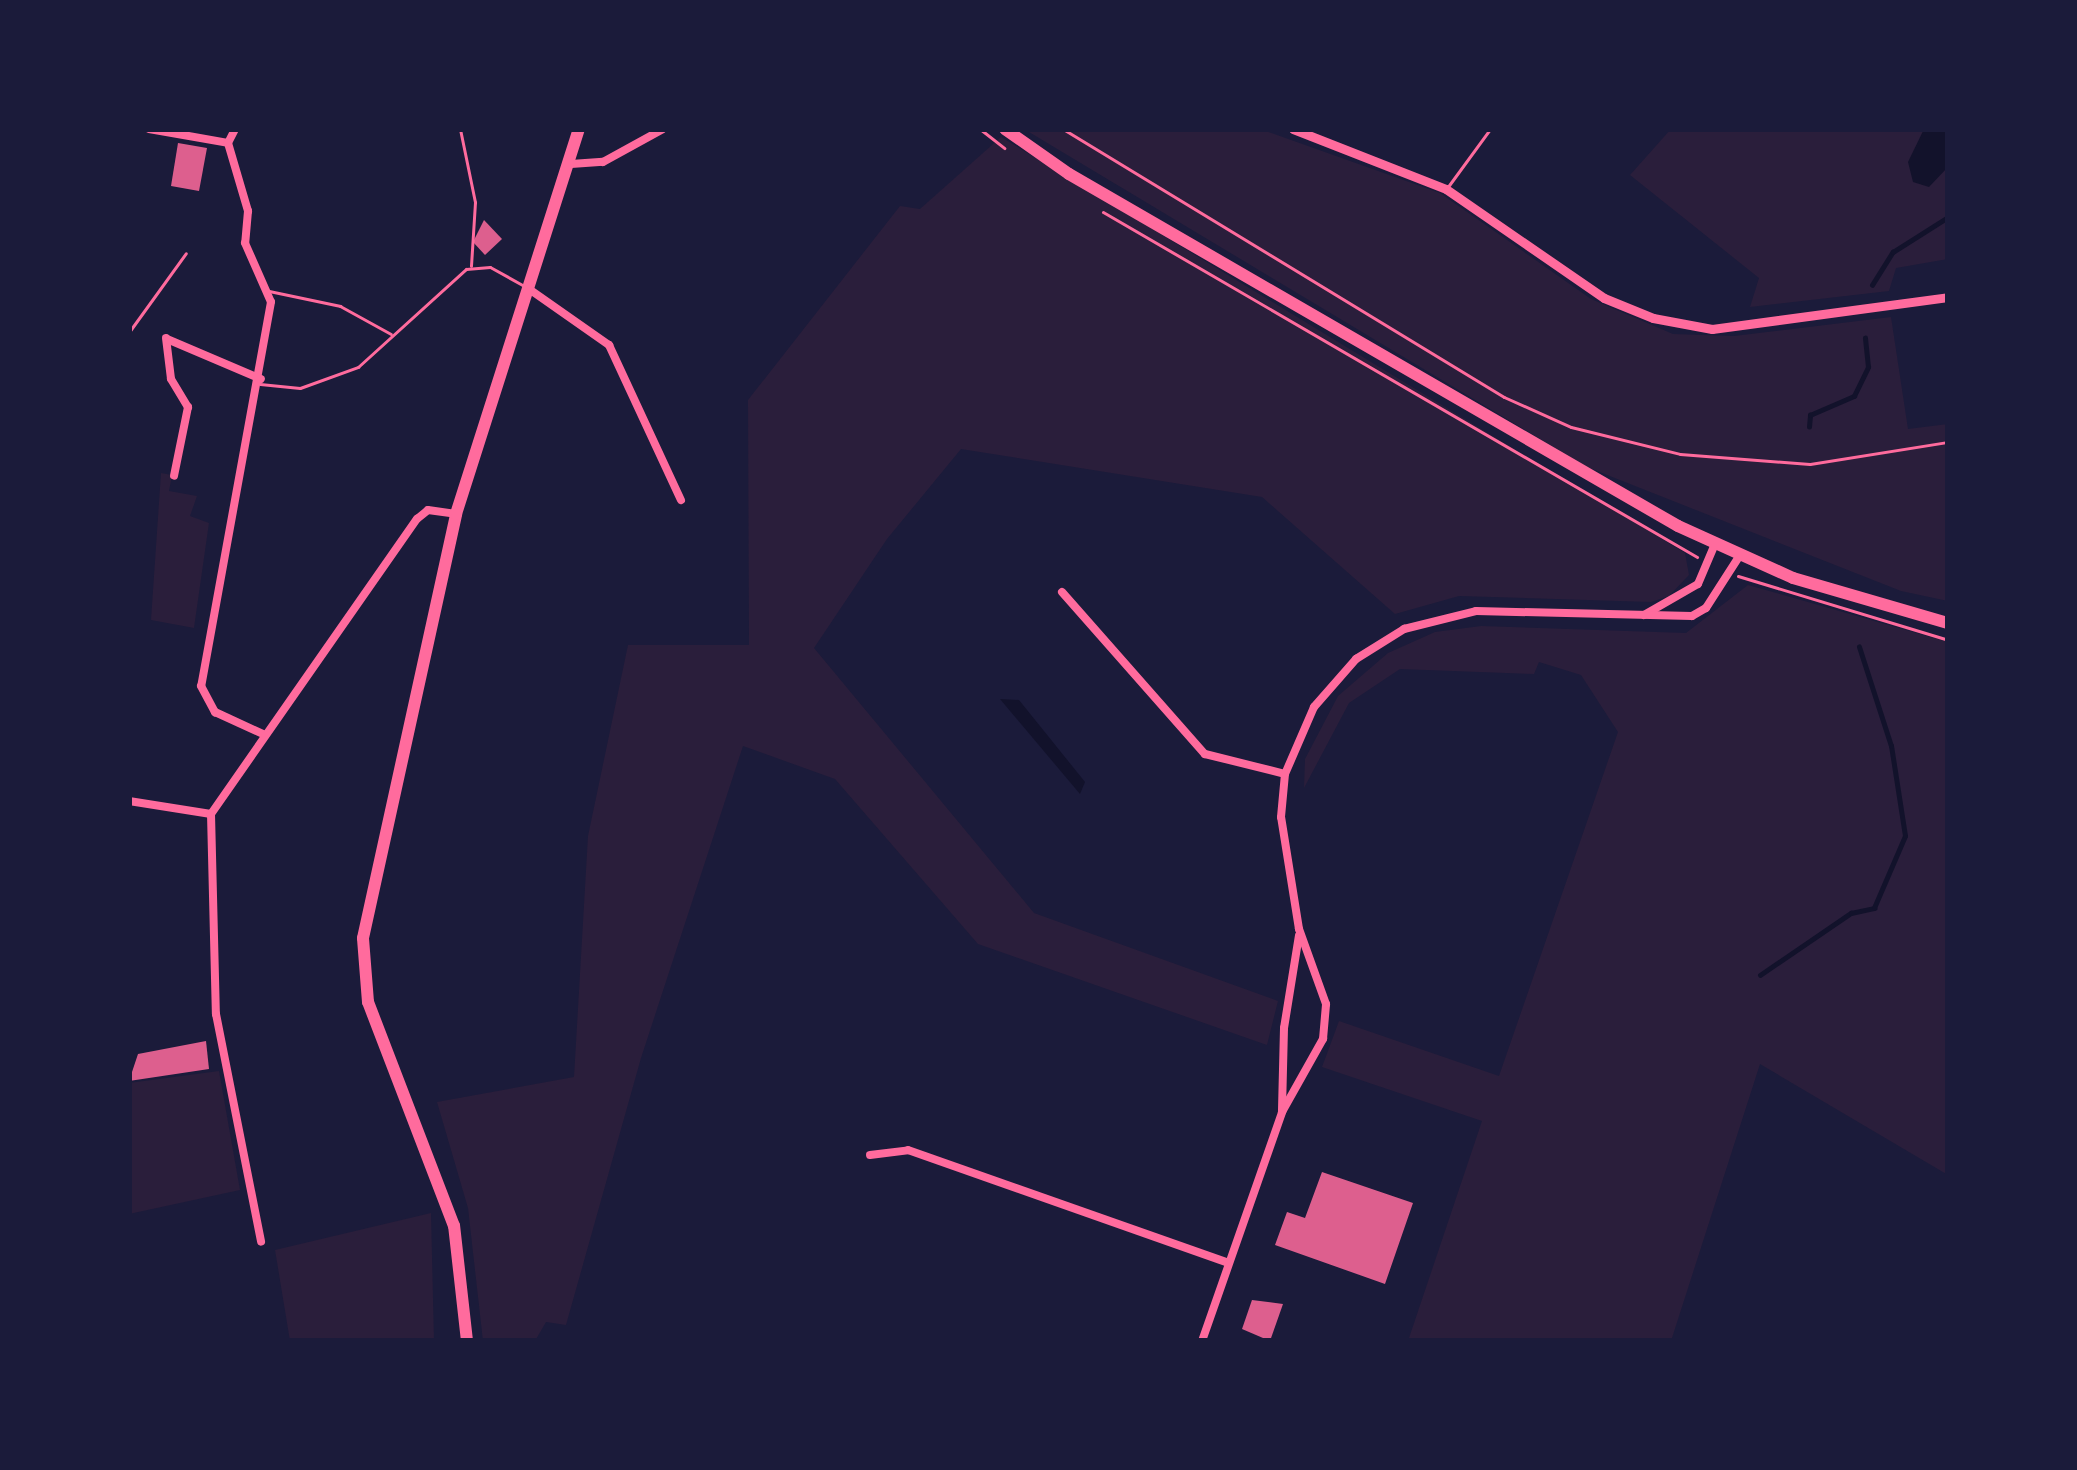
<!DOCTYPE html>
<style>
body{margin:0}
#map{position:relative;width:2077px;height:1470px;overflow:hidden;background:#1b1b3a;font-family:"Varela Round",sans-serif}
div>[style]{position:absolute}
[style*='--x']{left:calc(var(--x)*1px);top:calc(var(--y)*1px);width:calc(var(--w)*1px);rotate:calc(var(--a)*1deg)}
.green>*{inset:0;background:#2a1e3b}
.water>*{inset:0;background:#12122b}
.stream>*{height:4.5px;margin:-2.25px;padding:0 2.25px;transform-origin:2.25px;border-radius:2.25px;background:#12122b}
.building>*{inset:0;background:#dd5f8e}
.path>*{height:3px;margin:-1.5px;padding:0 1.5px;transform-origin:1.5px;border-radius:1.5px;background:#ff6b9d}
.service>*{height:3px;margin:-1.5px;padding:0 1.5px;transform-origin:1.5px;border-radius:1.5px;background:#ff6b9d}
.minor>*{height:8px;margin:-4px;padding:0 4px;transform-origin:4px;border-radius:4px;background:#ff6b9d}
.tertiary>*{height:9px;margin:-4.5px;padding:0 4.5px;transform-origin:4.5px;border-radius:4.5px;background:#ff6b9d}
.primary>*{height:12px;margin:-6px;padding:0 6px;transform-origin:6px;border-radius:6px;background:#ff6b9d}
span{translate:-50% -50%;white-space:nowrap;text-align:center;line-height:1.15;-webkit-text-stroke:10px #1b1b3a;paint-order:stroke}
.frame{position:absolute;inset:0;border:132px solid #1b1b3a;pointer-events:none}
</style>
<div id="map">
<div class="green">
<div style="clip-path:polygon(1024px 129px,1260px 129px,1440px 193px,1591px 299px,1673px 334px,1734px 336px,1891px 317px,1908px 429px,1948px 424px,1948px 601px,1901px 591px,1587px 467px)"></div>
<div style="clip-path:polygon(1671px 129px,1948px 129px,1948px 259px,1896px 268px,1889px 291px,1750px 307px,1759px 278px,1630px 175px)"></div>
<div style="clip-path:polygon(1001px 137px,1685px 553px,1689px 575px,1669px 596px,1651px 602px,1459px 596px,1395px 614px,1262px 497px,961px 449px,887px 539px,814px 648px,1034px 913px,1278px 1001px,1267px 1045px,978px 944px,835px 779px,743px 746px,641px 1058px,566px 1325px,546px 1322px,535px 1341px,483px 1341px,468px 1208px,437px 1102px,574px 1077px,588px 836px,628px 645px,749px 645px,748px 400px,900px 206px,920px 209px)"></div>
<div style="clip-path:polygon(161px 473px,172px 475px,169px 491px,197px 496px,190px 516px,209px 523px,194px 628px,151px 620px)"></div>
<div style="clip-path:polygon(1748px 585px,1948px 642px,1948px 1175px,1760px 1064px,1671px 1341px,1408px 1341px,1482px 1121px,1322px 1067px,1339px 1021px,1499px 1076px,1618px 732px,1581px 675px,1539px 662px,1534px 674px,1400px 669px,1349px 703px,1304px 788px,1305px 759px,1338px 696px,1388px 653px,1435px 632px,1481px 626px,1686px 633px)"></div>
<div style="clip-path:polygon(219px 1071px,240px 1190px,129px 1214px,129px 1083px)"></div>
<div style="clip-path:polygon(431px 1213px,434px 1341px,290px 1341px,275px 1250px)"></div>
</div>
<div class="water">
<div style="clip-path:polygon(1924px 129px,1948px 129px,1948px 167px,1929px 187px,1913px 182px,1908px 162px)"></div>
<div style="clip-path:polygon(1000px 699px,1019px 700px,1085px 782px,1080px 794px)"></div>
</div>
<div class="stream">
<div style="--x:1872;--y:285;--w:39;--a:-58"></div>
<div style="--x:1893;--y:252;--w:65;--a:-32.5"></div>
<div style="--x:1809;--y:427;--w:12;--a:-85"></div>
<div style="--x:1810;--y:415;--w:48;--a:-23.4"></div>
<div style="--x:1854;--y:396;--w:32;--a:-64"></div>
<div style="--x:1868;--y:367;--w:29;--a:-96"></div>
<div style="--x:1760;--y:975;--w:110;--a:-34.3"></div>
<div style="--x:1851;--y:913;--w:24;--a:-12"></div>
<div style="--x:1874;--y:908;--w:78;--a:-66.7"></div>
<div style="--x:1905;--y:836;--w:91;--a:-98.8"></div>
<div style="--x:1891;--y:746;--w:104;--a:-107.9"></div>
</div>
<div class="building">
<div style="clip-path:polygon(178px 143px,207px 148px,199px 191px,171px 186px)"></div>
<div style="clip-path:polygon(484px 220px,502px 239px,485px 255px,473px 242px)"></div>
<div style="clip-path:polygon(206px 1041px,209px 1069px,129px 1081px,138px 1054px)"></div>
<div style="clip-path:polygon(1322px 1172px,1413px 1203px,1385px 1284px,1275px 1245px,1287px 1212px,1305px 1218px)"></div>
<div style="clip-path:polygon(1252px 1300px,1283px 1304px,1270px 1341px,1242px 1329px)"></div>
</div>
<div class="path">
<div style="--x:980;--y:129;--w:31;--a:38"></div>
<div style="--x:1063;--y:129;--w:516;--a:31.29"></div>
<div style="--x:1504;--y:397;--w:73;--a:24.1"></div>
<div style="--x:1571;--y:427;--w:112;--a:13.9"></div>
<div style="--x:1680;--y:454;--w:130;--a:4.4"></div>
<div style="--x:1810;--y:464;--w:140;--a:-9.1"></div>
<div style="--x:1103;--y:212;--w:687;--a:30.15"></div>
<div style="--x:129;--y:332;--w:97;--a:-54.2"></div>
<div style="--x:129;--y:400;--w:22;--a:90"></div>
<div style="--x:1738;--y:576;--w:220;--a:16.9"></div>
</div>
<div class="service">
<div style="--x:460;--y:129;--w:75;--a:78.4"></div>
<div style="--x:475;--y:202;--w:64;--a:93.6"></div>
<div style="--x:1447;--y:188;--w:73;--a:-53.9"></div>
<div style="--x:269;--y:291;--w:73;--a:11.9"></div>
<div style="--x:340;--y:306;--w:58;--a:28.8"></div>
<div style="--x:260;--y:384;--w:40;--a:5.7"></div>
<div style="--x:300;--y:388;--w:62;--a:-19.9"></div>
<div style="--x:358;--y:367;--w:146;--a:-42.2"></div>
<div style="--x:466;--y:269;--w:24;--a:-5"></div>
<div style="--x:490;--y:267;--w:37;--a:29"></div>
</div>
<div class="minor">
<div style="--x:149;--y:129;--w:80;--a:10"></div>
<div style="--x:228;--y:143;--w:71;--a:73.6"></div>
<div style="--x:248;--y:211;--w:32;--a:95"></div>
<div style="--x:245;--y:243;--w:64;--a:66.2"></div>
<div style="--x:271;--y:302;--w:390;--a:100.3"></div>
<div style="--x:201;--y:686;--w:30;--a:62"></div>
<div style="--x:215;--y:712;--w:55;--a:24.7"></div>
<div style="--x:228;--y:143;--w:16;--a:-63"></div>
<div style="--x:571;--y:164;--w:32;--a:-4"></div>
<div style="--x:603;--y:162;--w:68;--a:-28.8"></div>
<div style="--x:529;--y:289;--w:98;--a:35"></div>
<div style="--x:609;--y:345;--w:171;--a:65.1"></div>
<div style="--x:166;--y:338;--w:41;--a:83"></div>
<div style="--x:171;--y:379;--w:33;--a:59"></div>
<div style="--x:188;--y:407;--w:70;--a:101.5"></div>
<div style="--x:167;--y:339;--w:102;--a:23.1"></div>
<div style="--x:1062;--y:592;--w:216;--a:48.6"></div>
<div style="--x:1205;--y:754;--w:82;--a:14"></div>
<div style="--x:1644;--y:615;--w:62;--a:-29.9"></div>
<div style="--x:1698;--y:584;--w:43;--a:-67"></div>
<div style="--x:129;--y:801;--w:83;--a:9"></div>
<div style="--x:211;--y:814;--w:200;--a:88.6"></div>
<div style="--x:216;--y:1014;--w:232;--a:78.8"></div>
<div style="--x:211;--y:814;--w:360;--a:-55.1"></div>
<div style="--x:417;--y:519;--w:14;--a:-39"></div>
<div style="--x:428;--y:510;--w:28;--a:8"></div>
<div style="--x:1282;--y:1110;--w:82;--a:-88.6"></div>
<div style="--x:1284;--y:1028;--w:94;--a:-80.8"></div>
<div style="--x:870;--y:1155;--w:38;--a:-7"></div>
<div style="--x:908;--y:1150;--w:339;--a:19.4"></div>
<div style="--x:1202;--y:1341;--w:243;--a:-70.7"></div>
<div style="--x:1282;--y:1112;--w:84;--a:-60.7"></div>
<div style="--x:1323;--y:1039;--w:35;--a:-85"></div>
<div style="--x:1326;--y:1004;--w:80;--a:-109.8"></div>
<div style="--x:1299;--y:929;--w:113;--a:-99.1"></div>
<div style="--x:1281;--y:817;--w:43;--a:-84.7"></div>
<div style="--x:1285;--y:774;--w:73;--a:-66.6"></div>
<div style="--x:1314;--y:707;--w:64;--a:-48.8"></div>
<div style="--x:1356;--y:659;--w:57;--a:-32"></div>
<div style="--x:1404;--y:629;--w:74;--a:-14"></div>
<div style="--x:1476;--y:611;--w:216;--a:1.3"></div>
<div style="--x:1692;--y:616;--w:16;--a:-30"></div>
<div style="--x:1706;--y:608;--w:63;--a:-57.3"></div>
</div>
<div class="tertiary">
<div style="--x:1293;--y:129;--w:164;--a:21.4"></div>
<div style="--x:1446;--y:189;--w:192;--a:34.6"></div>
<div style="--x:1604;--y:298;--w:53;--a:22.2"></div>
<div style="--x:1653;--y:318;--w:60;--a:10.6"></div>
<div style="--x:1712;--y:329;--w:238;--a:-7.7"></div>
</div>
<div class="primary">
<div style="--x:1005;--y:129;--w:78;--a:35.1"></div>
<div style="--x:1069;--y:174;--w:703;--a:30.03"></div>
<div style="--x:1678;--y:526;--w:126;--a:24.3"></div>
<div style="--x:1793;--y:578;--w:161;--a:16.2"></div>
<div style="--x:467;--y:1341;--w:116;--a:-96.4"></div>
<div style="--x:454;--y:1226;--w:240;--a:-111"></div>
<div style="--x:368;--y:1002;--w:64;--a:-94.5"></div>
<div style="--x:363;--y:938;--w:434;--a:-77.6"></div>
<div style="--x:456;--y:514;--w:404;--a:-72.3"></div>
</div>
<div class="frame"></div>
</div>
